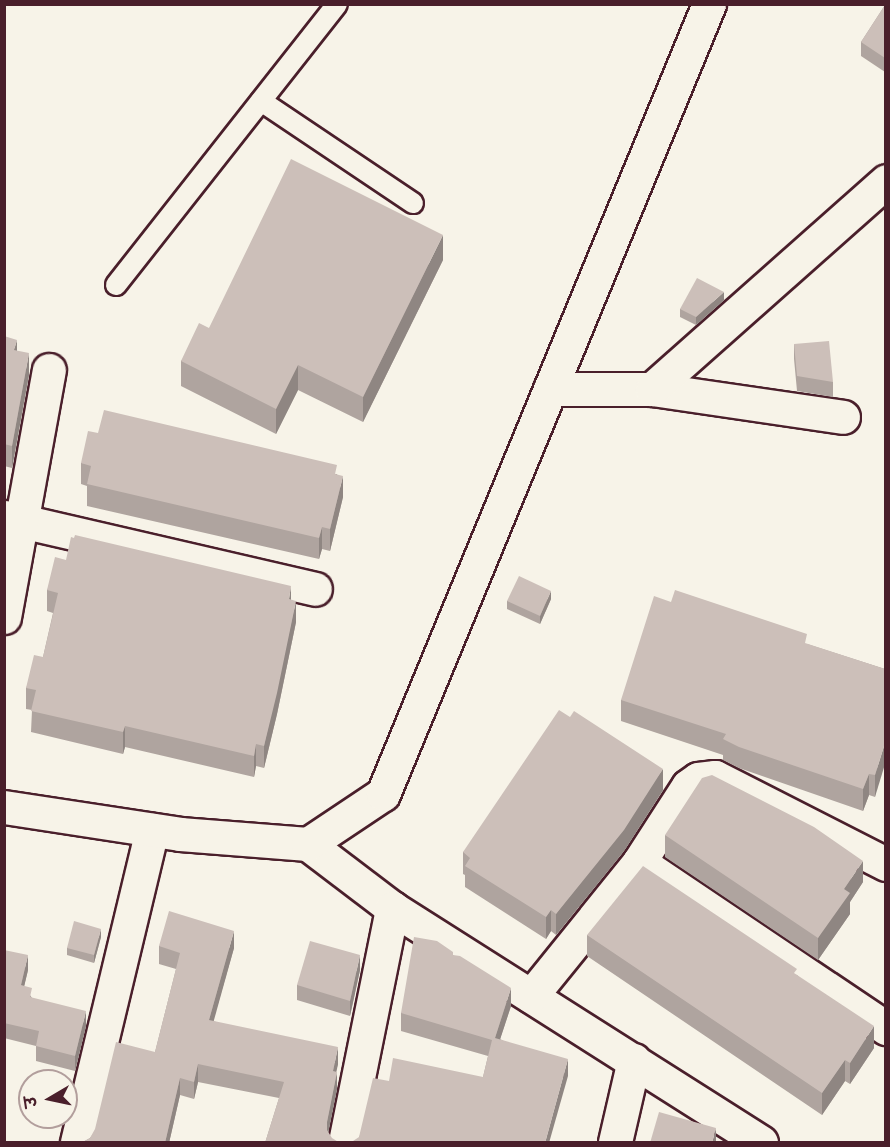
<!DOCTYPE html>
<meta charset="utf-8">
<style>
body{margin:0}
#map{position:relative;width:890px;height:1147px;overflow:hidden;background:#f7f3e8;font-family:"Balsamiq Sans","Playpen Sans Deva",sans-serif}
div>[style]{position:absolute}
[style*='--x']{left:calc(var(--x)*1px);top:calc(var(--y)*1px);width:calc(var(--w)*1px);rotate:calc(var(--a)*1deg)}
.roads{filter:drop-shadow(2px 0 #4a1f2b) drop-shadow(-2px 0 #4a1f2b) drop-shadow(0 2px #4a1f2b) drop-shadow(0 -2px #4a1f2b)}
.lane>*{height:20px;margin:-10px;padding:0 10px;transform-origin:10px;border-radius:10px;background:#f7f3e8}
.street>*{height:33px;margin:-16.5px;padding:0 16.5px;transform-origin:16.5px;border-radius:16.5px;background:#f7f3e8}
.secondary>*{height:33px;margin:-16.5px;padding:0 16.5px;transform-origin:16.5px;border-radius:16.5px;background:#f7f3e8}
.wall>*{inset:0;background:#afa49f}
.shaded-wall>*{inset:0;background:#8f8682}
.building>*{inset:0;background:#ccbfb9}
span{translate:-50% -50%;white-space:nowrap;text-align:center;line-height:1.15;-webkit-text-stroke:5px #f7f3e8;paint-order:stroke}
.frame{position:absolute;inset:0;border:6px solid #4a1f2b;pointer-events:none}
.north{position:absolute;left:18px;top:1069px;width:60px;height:60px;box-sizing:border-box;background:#f7f3e8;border:2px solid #b29e9c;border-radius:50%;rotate:261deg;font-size:16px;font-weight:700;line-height:24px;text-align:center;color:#4a1f2b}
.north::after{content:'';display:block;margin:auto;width:21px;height:27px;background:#4a1f2b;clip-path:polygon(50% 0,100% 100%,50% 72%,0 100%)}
</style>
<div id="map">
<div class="roads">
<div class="lane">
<div style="--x:261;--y:101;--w:183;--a:33.9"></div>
<div style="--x:116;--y:285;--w:357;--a:-51.8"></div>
</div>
<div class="street">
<div style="--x:550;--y:389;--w:102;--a:0"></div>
<div style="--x:652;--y:389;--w:193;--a:8.3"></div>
<div style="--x:652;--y:389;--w:313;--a:-41.6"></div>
<div style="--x:4;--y:517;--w:319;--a:13"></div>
<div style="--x:4;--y:617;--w:251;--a:-79.7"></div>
<div style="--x:308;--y:844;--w:106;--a:37.3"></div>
<div style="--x:392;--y:908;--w:437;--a:32.4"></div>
<div style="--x:639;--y:862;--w:298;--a:33.9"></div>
<div style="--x:531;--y:996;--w:172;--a:-51.1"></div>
<div style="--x:639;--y:862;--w:90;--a:-57.2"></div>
<div style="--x:688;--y:786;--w:12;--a:-35"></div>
<div style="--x:698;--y:779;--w:17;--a:-7"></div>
<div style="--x:715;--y:777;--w:192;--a:27"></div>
<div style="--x:77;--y:1142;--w:321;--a:-76.5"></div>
<div style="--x:345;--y:1142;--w:239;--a:-78.6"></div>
<div style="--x:615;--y:1142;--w:84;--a:-77"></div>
</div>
<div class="secondary">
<div style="--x:4;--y:807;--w:178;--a:8.7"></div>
<div style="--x:180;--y:834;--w:128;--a:4.5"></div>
<div style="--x:308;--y:844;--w:90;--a:-33.7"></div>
<div style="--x:383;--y:794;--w:855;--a:-67.58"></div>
</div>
</div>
<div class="wall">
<div style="clip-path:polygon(885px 5px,885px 72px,861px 56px,861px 42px)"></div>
<div style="clip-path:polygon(443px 260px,363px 422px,298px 390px,276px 434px,181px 386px,181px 361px,209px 328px)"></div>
<div style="clip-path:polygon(724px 300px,696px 325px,680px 317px,680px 309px)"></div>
<div style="clip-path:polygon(4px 336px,17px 351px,29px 375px,12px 468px,4px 466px)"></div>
<div style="clip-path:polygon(794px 344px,833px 382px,833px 397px,797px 391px,794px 359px)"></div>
<div style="clip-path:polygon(81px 463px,337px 474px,343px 497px,330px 551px,322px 549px,319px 559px,87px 506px,87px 486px,81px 484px)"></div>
<div style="clip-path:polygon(66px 560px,291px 600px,296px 622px,277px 714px,264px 768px,256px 766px,254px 777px,125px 747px,123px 754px,31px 732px,32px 710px,26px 709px,26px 688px,43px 657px,53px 613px,47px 611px,47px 590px)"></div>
<div style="clip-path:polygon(551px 599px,540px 624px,507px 609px,507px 601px)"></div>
<div style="clip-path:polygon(807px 644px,885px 669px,875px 797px,869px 795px,863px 811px,739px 768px,723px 760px,723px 755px,621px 721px,621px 700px)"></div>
<div style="clip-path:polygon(663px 790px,624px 851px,556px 935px,551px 931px,546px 939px,465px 887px,465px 875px,463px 874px,463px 852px)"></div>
<div style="clip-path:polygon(665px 835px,863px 882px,850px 902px,850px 914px,818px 960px,665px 857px)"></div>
<div style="clip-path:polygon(587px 935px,797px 975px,874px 1048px,850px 1084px,845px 1081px,822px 1115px,587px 956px)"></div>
<div style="clip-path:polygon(101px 937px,94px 963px,67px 955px,67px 948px)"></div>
<div style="clip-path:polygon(159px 946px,234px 948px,213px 1021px,338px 1064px,336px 1071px,337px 1089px,328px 1132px,265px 1143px,279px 1098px,198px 1082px,194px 1099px,180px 1095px,169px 1143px,81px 1143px,90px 1138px,155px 1052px,176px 969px,159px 964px)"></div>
<div style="clip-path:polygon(4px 950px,28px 970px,24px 986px,32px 998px,86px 1026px,75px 1071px,36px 1061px,36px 1046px,4px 1038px)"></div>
<div style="clip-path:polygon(453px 955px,511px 1006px,500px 1039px,568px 1076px,359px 1137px,389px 1081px,483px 1077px,488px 1056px,401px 1031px,401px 1013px)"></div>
<div style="clip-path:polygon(360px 970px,350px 1016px,297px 1000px,297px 985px)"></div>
</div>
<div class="shaded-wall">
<div style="clip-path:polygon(443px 235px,443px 260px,363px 422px,363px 397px)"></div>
<div style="clip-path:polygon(724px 292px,724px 300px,696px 325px,696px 317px)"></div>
<div style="clip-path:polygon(17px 340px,17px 361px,14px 350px)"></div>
<div style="clip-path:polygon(29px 353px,29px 375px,12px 468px,12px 446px)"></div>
<div style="clip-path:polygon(298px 365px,298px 390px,276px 434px,276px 409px)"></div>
<div style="clip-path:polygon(343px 476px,343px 497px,330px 551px,330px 529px)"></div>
<div style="clip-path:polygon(322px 527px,322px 549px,319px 559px,319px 538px)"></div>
<div style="clip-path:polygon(291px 586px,291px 608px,289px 599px)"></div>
<div style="clip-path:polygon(551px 591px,551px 599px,540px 624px,540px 616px)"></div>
<div style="clip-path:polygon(296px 601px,296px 622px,277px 714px,264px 768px,264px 746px)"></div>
<div style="clip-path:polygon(125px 726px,125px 747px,123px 754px,123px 732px)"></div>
<div style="clip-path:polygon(885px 743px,885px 764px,875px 797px,875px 775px)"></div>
<div style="clip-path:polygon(256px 744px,256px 766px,254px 777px,254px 756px)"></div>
<div style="clip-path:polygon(663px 769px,663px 790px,624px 851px,556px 935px,556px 914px)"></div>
<div style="clip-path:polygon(869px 774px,869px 795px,863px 811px,863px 789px)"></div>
<div style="clip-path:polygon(863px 861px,863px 882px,850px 902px,850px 914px,818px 960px,818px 938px,844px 889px)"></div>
<div style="clip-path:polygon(551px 910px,551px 931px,546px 939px,546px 917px)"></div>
<div style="clip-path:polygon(101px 929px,101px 937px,94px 963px,94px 955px)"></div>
<div style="clip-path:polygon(234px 931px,234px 948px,209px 1038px,209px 1020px)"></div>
<div style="clip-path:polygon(28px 955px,28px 970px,21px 1000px,21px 985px)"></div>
<div style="clip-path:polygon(360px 955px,360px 970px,350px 1016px,350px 1001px)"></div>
<div style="clip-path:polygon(511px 988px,511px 1006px,495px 1055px,495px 1038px)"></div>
<div style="clip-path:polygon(86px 1011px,86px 1026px,75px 1071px,75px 1056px)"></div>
<div style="clip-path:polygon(874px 1026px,874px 1048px,850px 1084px,850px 1063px)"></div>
<div style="clip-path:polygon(338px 1047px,338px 1064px,333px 1088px,333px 1071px)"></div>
<div style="clip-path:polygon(568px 1059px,568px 1076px,549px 1143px,545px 1143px)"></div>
<div style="clip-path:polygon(845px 1060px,845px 1081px,822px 1115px,822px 1093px)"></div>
<div style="clip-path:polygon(198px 1064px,198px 1082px,194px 1099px,194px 1082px)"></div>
<div style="clip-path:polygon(337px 1072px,337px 1089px,327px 1139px,327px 1122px)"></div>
<div style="clip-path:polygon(180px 1078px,180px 1095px,169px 1143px,165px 1143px)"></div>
<div style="clip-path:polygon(716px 1128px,716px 1143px,712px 1143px)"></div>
</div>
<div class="building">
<div style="clip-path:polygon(885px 5px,885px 58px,861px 42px)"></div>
<div style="clip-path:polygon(291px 159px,443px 235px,363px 397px,298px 365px,276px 409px,181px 361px,199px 323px,209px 328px)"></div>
<div style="clip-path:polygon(697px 278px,724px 292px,696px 317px,680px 309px)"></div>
<div style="clip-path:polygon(4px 336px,17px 340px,14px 350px,29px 353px,12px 446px,4px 444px)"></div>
<div style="clip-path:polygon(829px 341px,833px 382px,797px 376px,794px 344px)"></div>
<div style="clip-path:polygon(104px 410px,337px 465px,335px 474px,343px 476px,330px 529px,322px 527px,319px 538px,87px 484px,91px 466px,81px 463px,88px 431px,98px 433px)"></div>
<div style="clip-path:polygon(75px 535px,291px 586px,289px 599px,296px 601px,277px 693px,264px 746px,256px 744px,254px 756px,125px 726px,123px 732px,31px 711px,36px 690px,26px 688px,34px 655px,43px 657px,58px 593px,47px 590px,55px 557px,66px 560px,71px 537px,74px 538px)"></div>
<div style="clip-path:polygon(519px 576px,551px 591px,540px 616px,507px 601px)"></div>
<div style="clip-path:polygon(675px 590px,807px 634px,805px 643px,885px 669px,885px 743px,875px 775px,869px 774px,863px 789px,739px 747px,723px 739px,726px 734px,621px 700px,654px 596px,671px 602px)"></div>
<div style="clip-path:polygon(559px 710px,570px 717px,574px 711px,663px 769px,624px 830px,556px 914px,551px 910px,546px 917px,465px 866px,470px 858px,463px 852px)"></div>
<div style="clip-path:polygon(712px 775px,814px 827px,863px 861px,844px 889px,850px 893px,818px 938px,665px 835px,702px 778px)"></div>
<div style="clip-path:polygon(643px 866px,797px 969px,794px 973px,874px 1026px,850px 1063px,845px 1060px,822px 1093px,587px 935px)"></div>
<div style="clip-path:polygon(169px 911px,234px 931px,209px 1020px,338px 1047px,333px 1071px,337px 1072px,327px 1122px,327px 1130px,332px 1138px,340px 1143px,265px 1143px,284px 1082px,198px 1064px,194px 1082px,180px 1078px,165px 1143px,81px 1143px,90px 1138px,95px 1129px,116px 1042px,155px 1052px,180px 953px,159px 946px)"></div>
<div style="clip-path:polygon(74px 921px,101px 929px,94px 955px,67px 948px)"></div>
<div style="clip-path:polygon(414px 937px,437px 941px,453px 952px,453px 955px,460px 956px,511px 988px,495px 1038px,568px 1059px,545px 1143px,350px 1143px,359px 1137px,373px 1078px,389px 1081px,393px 1058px,483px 1077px,492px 1040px,401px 1013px)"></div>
<div style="clip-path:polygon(310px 941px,360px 955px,350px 1001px,297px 985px)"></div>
<div style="clip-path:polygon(4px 950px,28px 955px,21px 985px,32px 988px,30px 997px,86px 1011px,75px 1056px,36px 1046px,39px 1031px,4px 1023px)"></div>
<div style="clip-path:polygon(659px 1112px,716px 1128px,712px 1143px,650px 1143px)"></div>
</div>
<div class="frame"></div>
<div class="north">उ</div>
</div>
